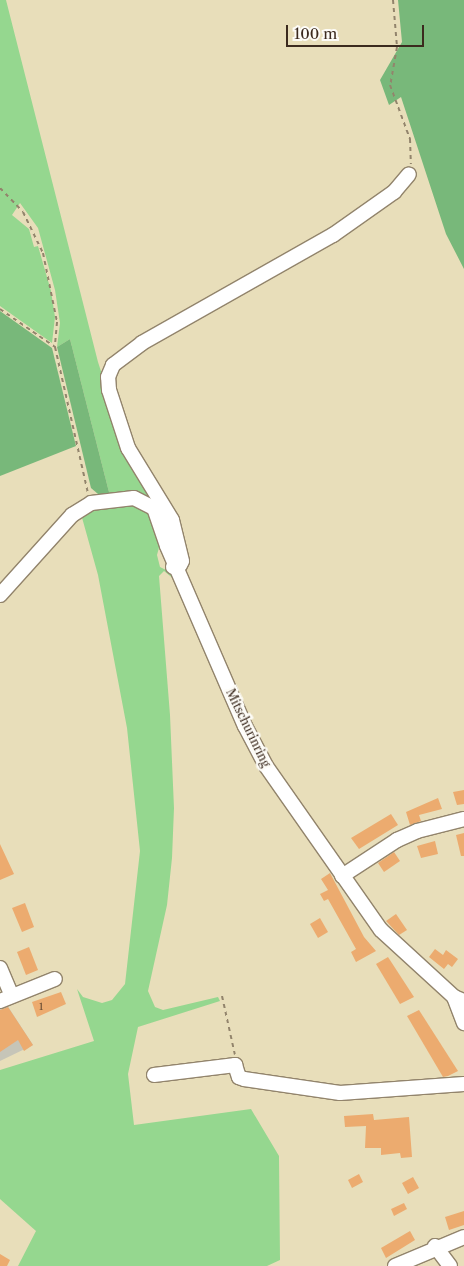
<!DOCTYPE html>
<style>
body{margin:0}
#map{position:relative;width:464px;height:1266px;overflow:hidden;background:#e8deba;font-family:"Libre Caslon Text",serif}
div>[style]{position:absolute}
[style*='--x']{left:calc(var(--x)*1px);top:calc(var(--y)*1px);width:calc(var(--w)*1px);rotate:calc(var(--a)*1deg)}
.industrial>*{inset:0;background:#c6c5b8}
.green>*{inset:0;background:#95d78f}
.forest>*{inset:0;background:#78b87a}
.building>*{inset:0;background:#ecab6f}
.path>*{height:2px;margin-top:-1px;transform-origin:0;background:repeating-linear-gradient(90deg,#92846c 0 4px,transparent 0 8px)}
.roads{filter:drop-shadow(1px 0 #92846c) drop-shadow(-1px 0 #92846c) drop-shadow(0 1px #92846c) drop-shadow(0 -1px #92846c)}
.minor>*{height:14px;margin:-7px;padding:0 7px;transform-origin:7px;border-radius:7px;background:#fff}
span{translate:-50% -50%;white-space:nowrap;text-align:center;line-height:1.15;-webkit-text-stroke:5px #fdfcf7;paint-order:stroke}
.number-label{font-size:10px;color:#674a32}
.number-label span{-webkit-text-stroke-width:0}
.street-label{font-size:12px;color:#3b2a1e}
.scale{position:absolute;left:286px;top:25px;width:138px;height:22px;box-sizing:border-box;border:2px solid #3b2a1e;border-top:0;padding-left:6px;font-size:15px;line-height:18px;white-space:nowrap;color:#3b2a1e;-webkit-text-stroke:4px #fdfcf7;paint-order:stroke}
</style>
<div id="map">
<div class="industrial">
<div style="clip-path:polygon(5px 1002px,33px 1045px,0 1061px,0 1005px)"></div>
</div>
<div class="green">
<div style="clip-path:polygon(0 0,6px 0,98px 362px,132px 467px,161px 513px,110px 496px,70px 339px,57px 347px,60px 323px,55px 290px,38px 228px,20px 203px,12px 215px,29px 229px,34px 247px,38px 246px,51px 291px,55px 317px,52px 343px,0 306px)"></div>
<div style="clip-path:polygon(130px 502px,147px 506px,156px 516px,161px 540px,157px 555px,160px 567px,174px 574px,264px 768px,262px 772px,251px 751px,175px 580px,164px 571px,159px 576px,170px 715px,174px 808px,172px 858px,167px 905px,148px 991px,155px 1007px,163px 1010px,218px 997px,220px 1001px,138px 1027px,128px 1074px,134px 1125px,251px 1109px,279px 1156px,280px 1260px,267px 1266px,18px 1266px,36px 1231px,0 1199px,0 1070px,94px 1041px,77px 989px,83px 997px,102px 1003px,112px 1000px,125px 984px,140px 851px,127px 728px,98px 575px,81px 514px,100px 505px)"></div>
</div>
<div class="forest">
<div style="clip-path:polygon(398px 0,464px 0,464px 269px,446px 234px,401px 97px,389px 105px,380px 80px,402px 42px)"></div>
<div style="clip-path:polygon(0 311px,52px 348px,76px 446px,0 476px)"></div>
<div style="clip-path:polygon(70px 339px,110px 496px,98px 494px,91px 488px,57px 347px)"></div>
</div>
<div class="building">
<div style="clip-path:polygon(464px 790px,464px 804px,457px 805px,453px 792px)"></div>
<div style="clip-path:polygon(438px 798px,442px 809px,419px 815px,421px 821px,410px 825px,406px 812px)"></div>
<div style="clip-path:polygon(391px 814px,398px 825px,359px 849px,351px 838px)"></div>
<div style="clip-path:polygon(464px 833px,464px 856px,461px 856px,456px 835px)"></div>
<div style="clip-path:polygon(435px 841px,438px 854px,421px 858px,417px 846px)"></div>
<div style="clip-path:polygon(0 844px,14px 874px,0 880px)"></div>
<div style="clip-path:polygon(394px 852px,400px 861px,384px 872px,378px 863px)"></div>
<div style="clip-path:polygon(330px 873px,364px 937px,376px 951px,356px 962px,351px 952px,356px 949px,328px 899px,324px 901px,320px 894px,328px 890px,321px 879px)"></div>
<div style="clip-path:polygon(25px 903px,34px 927px,22px 932px,12px 908px)"></div>
<div style="clip-path:polygon(396px 914px,407px 930px,399px 935px,386px 921px)"></div>
<div style="clip-path:polygon(320px 918px,328px 932px,318px 938px,310px 924px)"></div>
<div style="clip-path:polygon(29px 947px,38px 970px,26px 975px,17px 952px)"></div>
<div style="clip-path:polygon(435px 949px,443px 955px,446px 950px,458px 959px,452px 967px,448px 964px,444px 969px,429px 957px)"></div>
<div style="clip-path:polygon(388px 957px,414px 997px,400px 1004px,376px 964px)"></div>
<div style="clip-path:polygon(61px 992px,66px 1004px,37px 1017px,32px 1002px)"></div>
<div style="clip-path:polygon(8px 1007px,33px 1045px,24px 1051px,18px 1040px,0 1052px,0 1010px)"></div>
<div style="clip-path:polygon(419px 1010px,458px 1071px,448px 1076px,443px 1077px,407px 1016px)"></div>
<div style="clip-path:polygon(373px 1114px,374px 1120px,409px 1117px,412px 1157px,401px 1158px,400px 1153px,381px 1155px,381px 1148px,365px 1148px,366px 1126px,345px 1127px,344px 1116px)"></div>
<div style="clip-path:polygon(359px 1174px,363px 1182px,352px 1188px,348px 1180px)"></div>
<div style="clip-path:polygon(413px 1177px,419px 1188px,408px 1194px,402px 1183px)"></div>
<div style="clip-path:polygon(404px 1203px,407px 1209px,394px 1216px,391px 1209px)"></div>
<div style="clip-path:polygon(464px 1211px,464px 1225px,449px 1230px,445px 1217px)"></div>
<div style="clip-path:polygon(410px 1231px,415px 1240px,386px 1258px,381px 1248px)"></div>
<div style="clip-path:polygon(0 1254px,10px 1260px,7px 1266px,0 1266px)"></div>
</div>
<div class="path">
<div style="--x:393;--y:0;--w:47;--a:85.1"></div>
<div style="--x:397;--y:47;--w:39;--a:100"></div>
<div style="--x:390;--y:85;--w:58;--a:69.7"></div>
<div style="--x:410;--y:139;--w:25;--a:88"></div>
<div style="--x:0;--y:188;--w:33;--a:46"></div>
<div style="--x:23;--y:212;--w:46;--a:64"></div>
<div style="--x:43;--y:253;--w:70;--a:78.5"></div>
<div style="--x:57;--y:322;--w:25;--a:95"></div>
<div style="--x:55;--y:347;--w:150;--a:77.3"></div>
<div style="--x:0;--y:309;--w:67;--a:34.6"></div>
<div style="--x:222;--y:996;--w:60;--a:77.6"></div>
</div>
<div class="roads">
<div class="minor">
<div style="--x:173;--y:567;--w:7;--a:-16"></div>
<div style="--x:180;--y:565;--w:4;--a:-63"></div>
<div style="--x:182;--y:561;--w:42;--a:-103.7"></div>
<div style="--x:172;--y:520;--w:84;--a:-121.4"></div>
<div style="--x:128;--y:448;--w:61;--a:-108.1"></div>
<div style="--x:109;--y:390;--w:13;--a:-94"></div>
<div style="--x:108;--y:377;--w:13;--a:-67"></div>
<div style="--x:113;--y:365;--w:36;--a:-37"></div>
<div style="--x:142;--y:343;--w:219;--a:-29.5"></div>
<div style="--x:333;--y:235;--w:75;--a:-35.2"></div>
<div style="--x:394;--y:192;--w:23;--a:-50"></div>
<div style="--x:0;--y:595;--w:108;--a:-48"></div>
<div style="--x:72;--y:515;--w:22;--a:-32"></div>
<div style="--x:91;--y:503;--w:43;--a:-6.6"></div>
<div style="--x:134;--y:498;--w:22;--a:27"></div>
<div style="--x:154;--y:508;--w:40;--a:71.1"></div>
<div style="--x:167;--y:546;--w:196;--a:66.6"></div>
<div style="--x:245;--y:726;--w:45;--a:62.3"></div>
<div style="--x:266;--y:766;--w:200;--a:55"></div>
<div style="--x:381;--y:930;--w:99;--a:42.5"></div>
<div style="--x:454;--y:997;--w:11;--a:22"></div>
<div style="--x:342;--y:876;--w:66;--a:-33.2"></div>
<div style="--x:397;--y:840;--w:22;--a:-24"></div>
<div style="--x:417;--y:831;--w:49;--a:-14.3"></div>
<div style="--x:0;--y:968;--w:30;--a:67"></div>
<div style="--x:454;--y:997;--w:28;--a:69"></div>
<div style="--x:0;--y:1001;--w:59;--a:-21.8"></div>
<div style="--x:154;--y:1075;--w:82;--a:-7"></div>
<div style="--x:235;--y:1065;--w:13;--a:72"></div>
<div style="--x:239;--y:1077;--w:5;--a:22"></div>
<div style="--x:244;--y:1079;--w:97;--a:8.3"></div>
<div style="--x:340;--y:1093;--w:124;--a:-4.2"></div>
<div style="--x:435;--y:1246;--w:25;--a:53"></div>
<div style="--x:395;--y:1266;--w:75;--a:-22.8"></div>
</div>
</div>
<div class="number-label">
<span style="left:41px;top:1007px">1</span>
</div>
<div class="street-label">
<span style="left:248px;top:728px;rotate:64deg">Mitschurinring</span>
</div>
<div class="scale">100 m</div>
</div>
